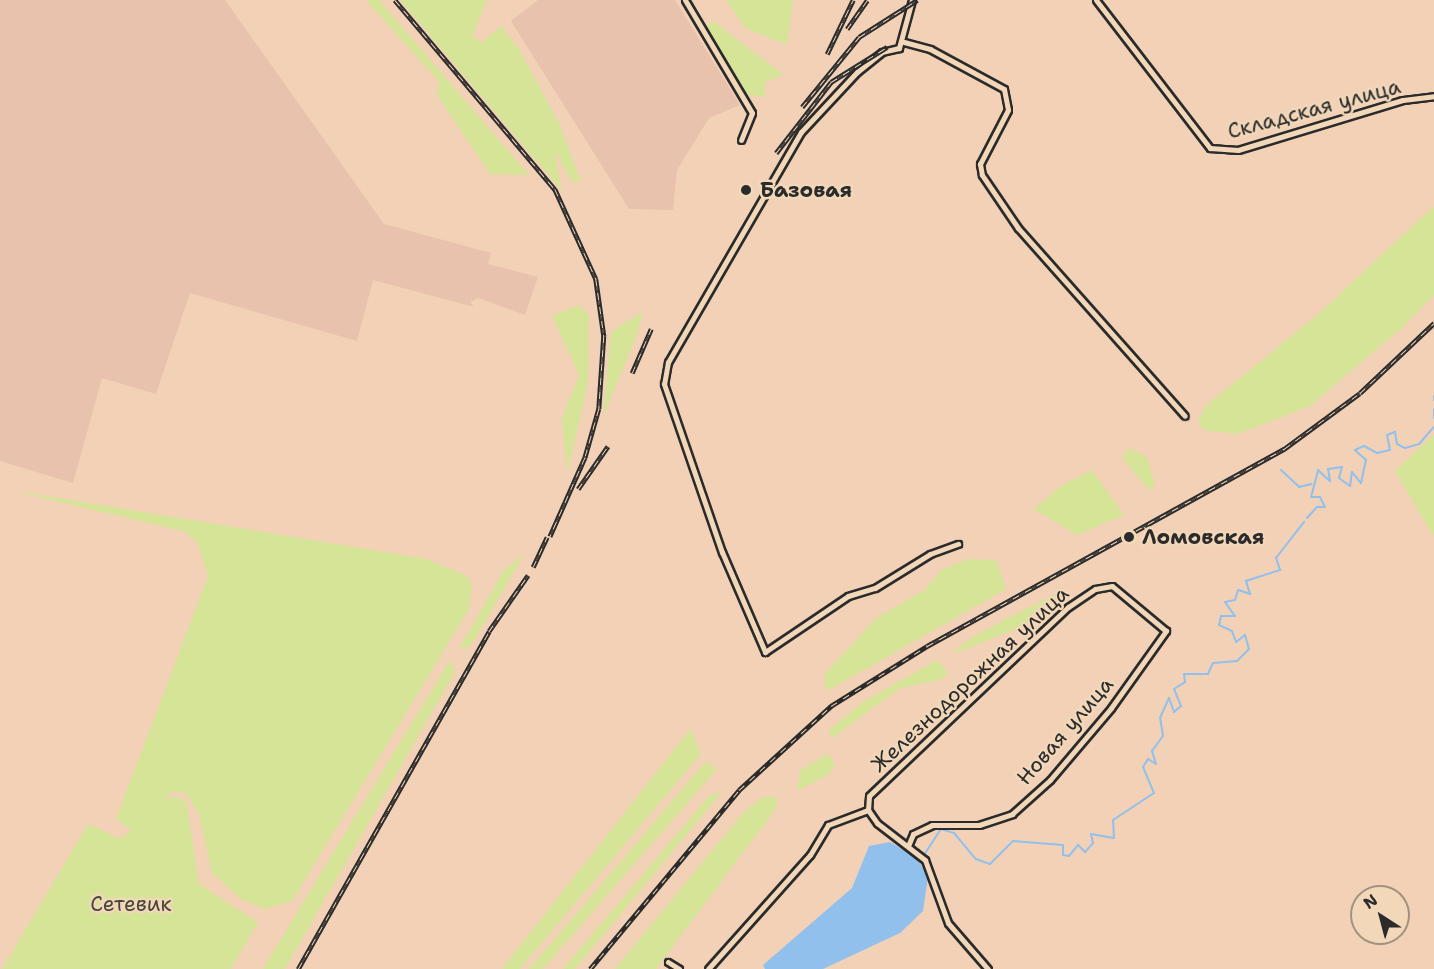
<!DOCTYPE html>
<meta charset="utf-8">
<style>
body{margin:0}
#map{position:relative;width:1434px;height:969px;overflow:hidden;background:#f2d1b6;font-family:"Shantell Sans",sans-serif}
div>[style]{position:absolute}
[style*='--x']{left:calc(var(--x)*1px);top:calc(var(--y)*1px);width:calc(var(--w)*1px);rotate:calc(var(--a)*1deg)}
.built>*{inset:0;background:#e8c2ac}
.green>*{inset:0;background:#d5e497}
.water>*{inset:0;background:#92c0ec}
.stream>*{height:2px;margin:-1px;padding:0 1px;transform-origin:1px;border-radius:1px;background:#92c0ec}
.roads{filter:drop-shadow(2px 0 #2b2b2b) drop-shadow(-2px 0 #2b2b2b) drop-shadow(0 2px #2b2b2b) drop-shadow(0 -2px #2b2b2b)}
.street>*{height:5px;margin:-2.5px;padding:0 2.5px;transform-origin:2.5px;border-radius:2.5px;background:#f2d7b9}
.rail>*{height:4.5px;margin-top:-2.25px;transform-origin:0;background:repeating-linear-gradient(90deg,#f2d7b9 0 7px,#2b2b2b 0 14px);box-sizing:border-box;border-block:2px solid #2b2b2b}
.dots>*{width:16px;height:16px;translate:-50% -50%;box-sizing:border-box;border:3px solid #f2d7b9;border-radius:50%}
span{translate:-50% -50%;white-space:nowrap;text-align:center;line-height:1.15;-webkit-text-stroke:5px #f2d7b9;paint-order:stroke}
.street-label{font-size:21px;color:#2b2b2b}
.poi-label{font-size:21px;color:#2b2b2b;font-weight:700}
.left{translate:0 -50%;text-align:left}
.park-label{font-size:21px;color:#44473b}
.north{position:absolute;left:1350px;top:885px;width:60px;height:60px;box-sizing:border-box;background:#f2d7b9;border:2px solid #a29280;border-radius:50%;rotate:324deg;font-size:16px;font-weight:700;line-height:24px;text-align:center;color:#2b2b2b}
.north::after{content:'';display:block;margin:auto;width:21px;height:27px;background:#2b2b2b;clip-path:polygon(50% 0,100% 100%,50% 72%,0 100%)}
</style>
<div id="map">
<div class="built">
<div style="clip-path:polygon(0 0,225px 0,384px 224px,491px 253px,488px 264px,538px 277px,525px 315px,478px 298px,470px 302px,474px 307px,373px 280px,357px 341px,190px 293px,156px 394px,102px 378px,73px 483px,0 461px)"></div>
<div style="clip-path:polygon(538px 0,675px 0,740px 105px,709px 118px,677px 170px,673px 210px,629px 209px,511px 21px)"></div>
</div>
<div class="green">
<div style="clip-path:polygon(366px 0,379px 0,529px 175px,490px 174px,437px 95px,439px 82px)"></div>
<div style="clip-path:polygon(400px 0,487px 0,472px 36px,482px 43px,501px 26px,519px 49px,560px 125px,581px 182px,572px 182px,554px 150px,562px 191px)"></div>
<div style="clip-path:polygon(726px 0,793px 0,787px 45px,745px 28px)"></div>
<div style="clip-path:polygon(713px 21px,784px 75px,765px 82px,765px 97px,744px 94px,705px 27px)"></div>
<div style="clip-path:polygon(1434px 206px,1434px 295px,1404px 326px,1310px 406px,1238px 434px,1203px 430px,1198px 420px,1208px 404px,1317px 315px)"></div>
<div style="clip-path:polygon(579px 305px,589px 315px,588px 384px,567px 473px,562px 417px,579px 375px,552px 316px)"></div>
<div style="clip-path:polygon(643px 311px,638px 332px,603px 417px,611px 332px)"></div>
<div style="clip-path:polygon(1434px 434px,1434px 537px,1395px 471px)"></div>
<div style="clip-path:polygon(1129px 448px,1147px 457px,1155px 486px,1149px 490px,1122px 458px)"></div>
<div style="clip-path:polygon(1092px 470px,1124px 515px,1077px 535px,1034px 509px,1062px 485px)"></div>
<div style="clip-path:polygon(9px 490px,427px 559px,467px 576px,472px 584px,469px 609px,292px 901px,265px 909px,241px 899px,212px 873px,199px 815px,186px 793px,171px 792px,163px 803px,172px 796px,186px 800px,199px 884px,258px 922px,231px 969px,2px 969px,88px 824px,121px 839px,131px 830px,116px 819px,208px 576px,197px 542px,183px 531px)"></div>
<div style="clip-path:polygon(525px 553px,473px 642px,465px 650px,460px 647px,504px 570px)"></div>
<div style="clip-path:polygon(967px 559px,996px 560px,1006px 589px,829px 690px,825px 686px,825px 674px,876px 618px,926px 589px,941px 570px)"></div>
<div style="clip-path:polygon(1062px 590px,1050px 616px,950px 655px,972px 637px)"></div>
<div style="clip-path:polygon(450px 660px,455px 672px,285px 969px,263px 969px)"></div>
<div style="clip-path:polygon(937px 660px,948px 673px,943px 679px,900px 688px,832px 738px,828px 731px,863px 702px)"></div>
<div style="clip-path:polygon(691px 728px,700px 755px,520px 969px,502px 969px)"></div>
<div style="clip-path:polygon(829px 753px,835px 766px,828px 775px,797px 791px,800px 770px)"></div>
<div style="clip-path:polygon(706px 761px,717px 769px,543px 969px,529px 969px)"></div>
<div style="clip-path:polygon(722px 792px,575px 969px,563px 969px,710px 795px)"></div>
<div style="clip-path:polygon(763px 797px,777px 797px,777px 807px,656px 969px,615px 969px,743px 813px)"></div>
</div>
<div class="water">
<div style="clip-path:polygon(890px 842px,917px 858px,928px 877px,923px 911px,900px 933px,823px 969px,765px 969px,763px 965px,852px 888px,869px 846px)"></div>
</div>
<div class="stream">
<div style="--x:1434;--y:396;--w:4;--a:90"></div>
<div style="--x:1434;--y:409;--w:9;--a:90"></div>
<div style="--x:1281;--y:470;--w:25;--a:43"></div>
<div style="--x:1299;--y:487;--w:13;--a:-13"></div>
<div style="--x:1307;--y:518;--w:15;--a:-48"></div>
<div style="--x:1317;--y:507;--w:8;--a:0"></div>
<div style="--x:1325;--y:507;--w:11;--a:-117"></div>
<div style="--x:1320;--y:497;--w:9;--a:180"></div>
<div style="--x:1311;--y:497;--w:28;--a:-75"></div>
<div style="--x:1318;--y:470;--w:16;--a:43"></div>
<div style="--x:1330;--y:481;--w:12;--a:-99"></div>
<div style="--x:1328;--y:469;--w:14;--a:-8"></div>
<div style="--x:1342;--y:467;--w:11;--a:105"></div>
<div style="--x:1339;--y:478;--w:14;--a:36"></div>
<div style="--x:1350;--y:486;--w:14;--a:-82"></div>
<div style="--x:1352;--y:472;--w:14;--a:51"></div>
<div style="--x:1361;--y:483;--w:24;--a:-78"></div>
<div style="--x:1366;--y:460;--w:15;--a:-138"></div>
<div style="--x:1355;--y:450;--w:10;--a:-24"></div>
<div style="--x:1364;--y:446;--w:15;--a:28"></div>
<div style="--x:1377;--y:453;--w:13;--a:-13"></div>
<div style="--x:1390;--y:450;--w:15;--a:-101"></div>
<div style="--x:1387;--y:435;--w:9;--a:-21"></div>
<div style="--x:1395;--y:432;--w:12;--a:81"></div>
<div style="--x:1397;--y:444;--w:9;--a:27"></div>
<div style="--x:1405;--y:448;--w:15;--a:-16"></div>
<div style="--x:1419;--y:444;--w:23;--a:-49"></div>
<div style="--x:924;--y:855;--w:31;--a:-57"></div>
<div style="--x:941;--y:829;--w:14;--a:17"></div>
<div style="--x:954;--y:833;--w:34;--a:50"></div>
<div style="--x:976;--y:859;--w:15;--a:20"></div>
<div style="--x:990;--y:864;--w:33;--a:-45"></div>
<div style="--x:1013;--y:841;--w:50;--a:4.6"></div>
<div style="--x:1063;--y:845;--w:10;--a:90"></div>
<div style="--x:1063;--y:855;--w:6;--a:9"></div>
<div style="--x:1069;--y:856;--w:14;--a:-51"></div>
<div style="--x:1078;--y:845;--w:10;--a:45"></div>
<div style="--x:1085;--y:852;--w:12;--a:-48"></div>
<div style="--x:1093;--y:843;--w:9;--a:-103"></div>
<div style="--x:1091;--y:834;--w:23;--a:10"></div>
<div style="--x:1114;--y:838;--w:18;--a:-93"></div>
<div style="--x:1113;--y:820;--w:49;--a:-33.4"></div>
<div style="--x:1154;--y:793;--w:28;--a:-113"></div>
<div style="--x:1143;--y:767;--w:9;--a:-58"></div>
<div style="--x:1148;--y:759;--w:9;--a:32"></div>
<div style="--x:1156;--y:764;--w:14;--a:-107"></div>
<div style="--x:1152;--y:751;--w:19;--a:-54"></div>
<div style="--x:1163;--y:736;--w:18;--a:-99"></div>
<div style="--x:1160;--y:718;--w:22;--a:-66"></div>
<div style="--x:1169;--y:698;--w:15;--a:70"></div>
<div style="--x:1174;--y:712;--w:9;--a:-41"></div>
<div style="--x:1181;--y:706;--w:18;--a:-112"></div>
<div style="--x:1174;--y:689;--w:13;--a:-32"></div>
<div style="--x:1185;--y:682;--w:8;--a:-97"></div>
<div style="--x:1184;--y:674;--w:24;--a:0"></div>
<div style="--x:1208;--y:674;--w:12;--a:-66"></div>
<div style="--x:1213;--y:663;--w:24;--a:-5"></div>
<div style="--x:1237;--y:661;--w:17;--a:-45"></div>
<div style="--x:1249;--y:649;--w:15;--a:-106"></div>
<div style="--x:1245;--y:635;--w:11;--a:142"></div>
<div style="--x:1236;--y:642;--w:12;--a:-110"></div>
<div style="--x:1232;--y:631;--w:14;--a:-155"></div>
<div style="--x:1219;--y:625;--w:9;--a:-77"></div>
<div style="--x:1221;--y:616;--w:14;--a:0"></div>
<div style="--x:1235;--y:616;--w:17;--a:-126"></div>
<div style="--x:1225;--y:602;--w:10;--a:-11"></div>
<div style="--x:1235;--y:600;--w:10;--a:-73"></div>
<div style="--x:1238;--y:590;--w:13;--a:18"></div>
<div style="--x:1250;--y:594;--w:14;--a:-107"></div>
<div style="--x:1246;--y:581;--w:36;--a:-18"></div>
<div style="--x:1280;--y:570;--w:13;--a:-108"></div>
<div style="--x:1276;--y:558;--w:46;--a:-52.1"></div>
</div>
<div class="roads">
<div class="street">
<div style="--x:685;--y:0;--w:131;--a:59.3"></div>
<div style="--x:752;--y:113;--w:29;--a:112"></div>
<div style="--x:912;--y:0;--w:50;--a:105.2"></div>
<div style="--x:899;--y:48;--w:17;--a:167"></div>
<div style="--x:882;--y:52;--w:32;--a:141"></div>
<div style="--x:857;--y:72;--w:82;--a:133"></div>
<div style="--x:801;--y:132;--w:266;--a:120"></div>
<div style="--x:668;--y:362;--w:22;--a:100"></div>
<div style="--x:664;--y:384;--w:178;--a:71"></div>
<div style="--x:722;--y:552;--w:109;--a:66.7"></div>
<div style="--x:765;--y:652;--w:100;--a:-34"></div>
<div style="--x:848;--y:596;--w:28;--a:-17"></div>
<div style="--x:875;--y:588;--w:65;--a:-31.7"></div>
<div style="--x:930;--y:554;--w:30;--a:-20"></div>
<div style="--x:1096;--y:0;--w:187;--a:52.4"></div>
<div style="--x:1210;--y:148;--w:28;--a:4"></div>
<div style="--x:1238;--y:150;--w:172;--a:-16.9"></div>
<div style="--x:1403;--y:100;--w:31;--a:-7"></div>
<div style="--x:904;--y:42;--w:27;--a:15"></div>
<div style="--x:930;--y:49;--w:84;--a:28.4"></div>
<div style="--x:1004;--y:89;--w:21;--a:79"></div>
<div style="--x:1008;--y:110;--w:61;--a:117.4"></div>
<div style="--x:980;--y:164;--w:11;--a:80"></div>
<div style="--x:982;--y:175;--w:64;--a:55.8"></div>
<div style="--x:1018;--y:228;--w:251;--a:48.4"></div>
<div style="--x:908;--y:846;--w:13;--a:-67"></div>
<div style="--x:913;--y:834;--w:21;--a:-25"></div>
<div style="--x:932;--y:825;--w:47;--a:0"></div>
<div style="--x:979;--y:825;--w:35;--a:-18"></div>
<div style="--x:1012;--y:814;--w:51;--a:-41.8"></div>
<div style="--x:1050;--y:780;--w:94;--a:-49.7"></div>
<div style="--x:1111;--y:708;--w:95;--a:-54.5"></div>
<div style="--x:1166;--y:631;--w:70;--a:-140.2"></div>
<div style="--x:1112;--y:586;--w:17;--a:170"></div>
<div style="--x:1095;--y:589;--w:32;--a:146"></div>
<div style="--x:1068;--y:607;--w:274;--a:136.5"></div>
<div style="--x:869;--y:796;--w:14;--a:94"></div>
<div style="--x:868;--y:810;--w:16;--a:55"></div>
<div style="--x:877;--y:823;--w:61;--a:37.6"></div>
<div style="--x:925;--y:860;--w:67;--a:69.9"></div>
<div style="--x:948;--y:923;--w:61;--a:49"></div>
<div style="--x:668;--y:962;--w:13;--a:32"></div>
<div style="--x:708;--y:969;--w:153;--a:-48.2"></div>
<div style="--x:810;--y:855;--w:35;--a:-59"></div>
<div style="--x:828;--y:825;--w:43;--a:-20.6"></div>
</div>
</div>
<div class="rail">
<div style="--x:395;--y:0;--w:248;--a:49.8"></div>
<div style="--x:555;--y:189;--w:99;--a:65.5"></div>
<div style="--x:596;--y:279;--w:58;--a:82"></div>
<div style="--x:604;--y:336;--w:73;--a:93.9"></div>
<div style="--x:599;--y:409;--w:51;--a:105.9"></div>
<div style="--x:585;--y:458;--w:86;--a:113.9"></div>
<div style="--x:847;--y:29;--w:35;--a:-55"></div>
<div style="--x:827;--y:54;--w:60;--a:-64.3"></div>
<div style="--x:802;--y:107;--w:90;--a:-50.8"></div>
<div style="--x:859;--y:37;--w:69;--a:-32.5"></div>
<div style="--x:776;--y:153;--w:90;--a:-52.2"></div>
<div style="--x:831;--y:82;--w:66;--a:-32"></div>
<div style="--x:632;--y:373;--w:48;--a:-66.6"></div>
<div style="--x:578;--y:489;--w:52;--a:-55.1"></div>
<div style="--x:533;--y:567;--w:33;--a:-65"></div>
<div style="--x:298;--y:969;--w:388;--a:-60.5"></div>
<div style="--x:489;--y:631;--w:68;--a:-55.1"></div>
<div style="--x:590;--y:969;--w:233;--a:-50.2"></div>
<div style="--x:739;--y:790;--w:125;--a:-42.4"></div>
<div style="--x:831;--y:706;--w:113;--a:-32"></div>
<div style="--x:927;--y:646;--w:408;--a:-28.9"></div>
<div style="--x:1284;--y:449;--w:94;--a:-36.4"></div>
<div style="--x:1360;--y:393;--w:102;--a:-43.4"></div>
</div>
<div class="dots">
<div style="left:746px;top:190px;background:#2b2b2b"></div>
<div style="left:1129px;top:537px;background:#2b2b2b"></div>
</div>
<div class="street-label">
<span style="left:1314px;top:109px;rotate:-15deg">Складская улица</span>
<span style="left:970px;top:679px;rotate:-43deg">Железнодорожная улица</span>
<span style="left:1065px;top:731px;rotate:-49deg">Новая улица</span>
</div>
<div class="poi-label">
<span class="left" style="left:760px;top:190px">Базовая</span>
<span class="left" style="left:1142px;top:537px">Ломовская</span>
</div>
<div class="park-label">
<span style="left:131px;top:904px">Сетевик</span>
</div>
<div class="north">N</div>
</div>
